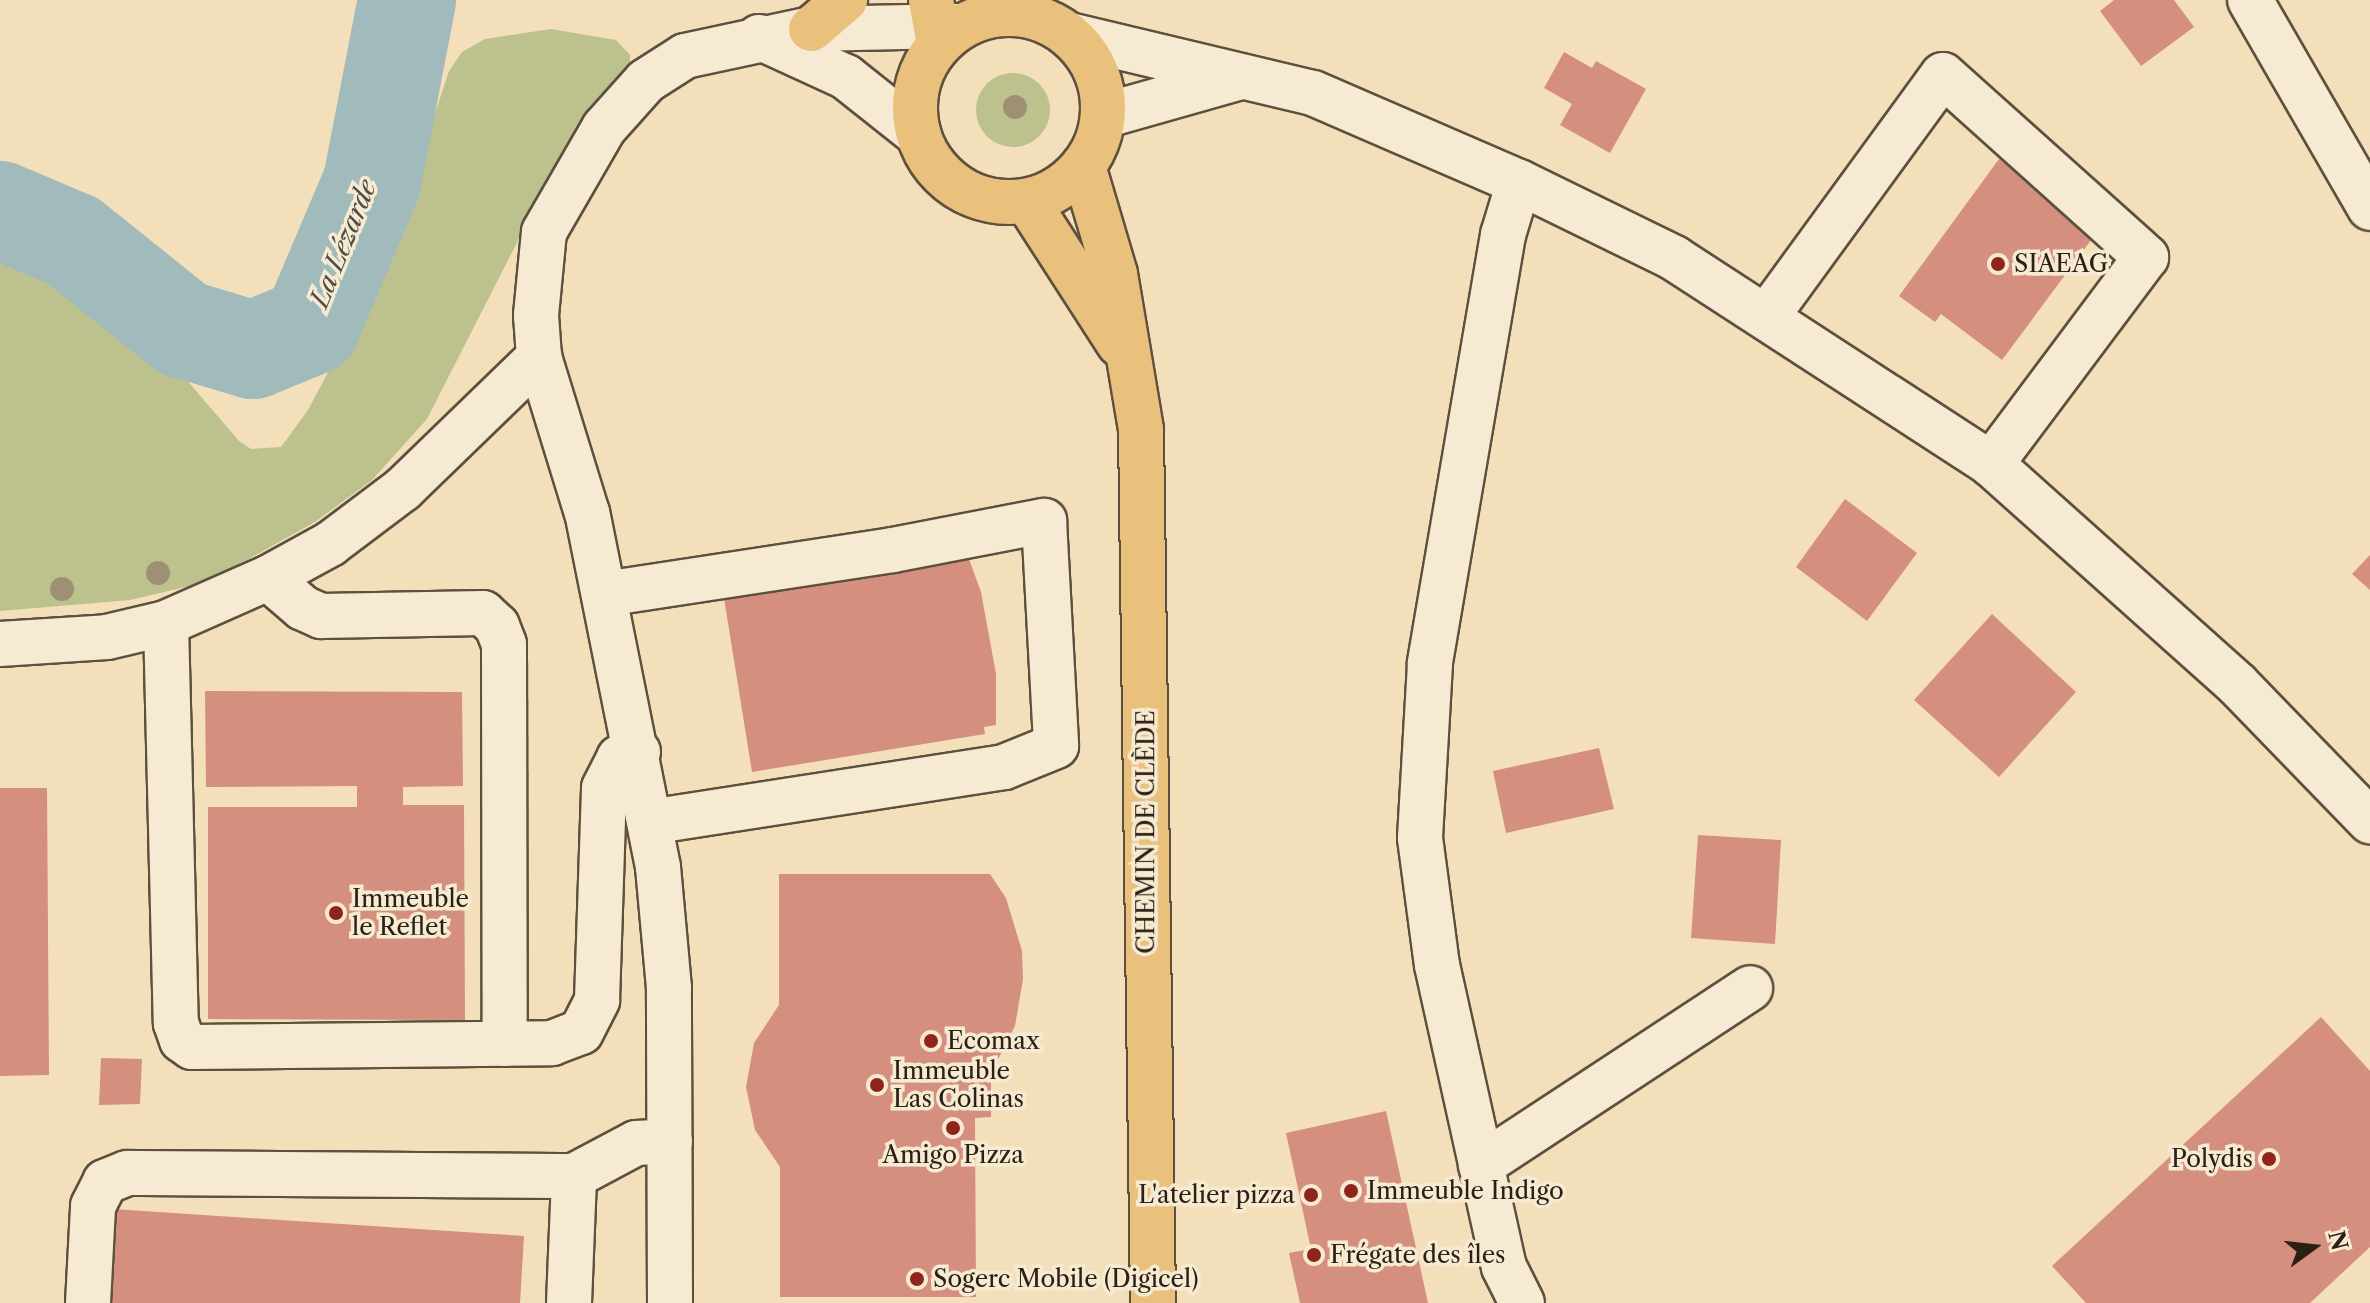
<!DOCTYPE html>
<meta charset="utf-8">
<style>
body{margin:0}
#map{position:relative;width:2370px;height:1303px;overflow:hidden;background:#f3dfba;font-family:"Libre Caslon Text",serif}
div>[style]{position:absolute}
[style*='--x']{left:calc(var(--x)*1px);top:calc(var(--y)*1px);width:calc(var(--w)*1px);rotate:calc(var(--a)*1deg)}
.green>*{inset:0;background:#bdc18e}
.round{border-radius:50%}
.river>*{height:98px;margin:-49px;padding:0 49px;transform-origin:49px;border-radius:49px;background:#a1babb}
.building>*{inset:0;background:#d48f7e}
.roads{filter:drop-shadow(2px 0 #5d503e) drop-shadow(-2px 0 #5d503e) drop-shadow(0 2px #5d503e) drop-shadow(0 -2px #5d503e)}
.minor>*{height:44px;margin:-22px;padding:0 22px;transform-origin:22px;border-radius:22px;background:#f7ead2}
.major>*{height:44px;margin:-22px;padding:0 22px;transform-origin:22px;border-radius:22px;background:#eac07d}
.major>.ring{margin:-22px;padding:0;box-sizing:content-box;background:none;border:44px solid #eac07d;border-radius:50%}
.trees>*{width:24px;height:24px;margin:-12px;border-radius:50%;background:#9d9073}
.dots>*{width:22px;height:22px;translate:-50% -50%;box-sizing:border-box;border:4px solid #f7ead2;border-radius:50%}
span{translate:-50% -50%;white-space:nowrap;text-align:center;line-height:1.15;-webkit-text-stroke:7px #f7ead2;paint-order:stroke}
.poi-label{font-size:24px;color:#2b2014}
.left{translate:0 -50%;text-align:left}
.right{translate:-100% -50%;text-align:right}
.street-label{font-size:24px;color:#2b2014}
.water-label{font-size:26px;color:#4e4e46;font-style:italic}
.north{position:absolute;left:2274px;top:1207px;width:80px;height:80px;-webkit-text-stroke:6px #f7ead2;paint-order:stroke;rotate:75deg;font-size:22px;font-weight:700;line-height:32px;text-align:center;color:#2b2014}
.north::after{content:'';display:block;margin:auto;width:28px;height:36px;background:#2b2014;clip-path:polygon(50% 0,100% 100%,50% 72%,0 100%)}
</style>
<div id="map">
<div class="green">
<div style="clip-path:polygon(551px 29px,616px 40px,630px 55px,630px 67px,576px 127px,427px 419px,372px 480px,315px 522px,207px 582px,130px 600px,0 611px,0 242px,42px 260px,101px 299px,173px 364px,239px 441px,251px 449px,281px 447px,308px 410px,385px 265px,449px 71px,462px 52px,485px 39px)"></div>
<div class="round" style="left:976px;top:73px;width:74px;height:74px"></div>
</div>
<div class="river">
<div style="--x:0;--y:210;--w:79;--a:23"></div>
<div style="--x:73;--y:241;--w:141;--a:38.7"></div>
<div style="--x:183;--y:329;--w:73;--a:16.7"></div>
<div style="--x:253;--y:350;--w:63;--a:-22.5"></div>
<div style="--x:311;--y:326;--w:156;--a:-67"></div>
<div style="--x:372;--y:182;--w:185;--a:-79.1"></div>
</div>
<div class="building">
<div style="clip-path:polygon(2114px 0,2174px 0,2194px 27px,2141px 66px,2100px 11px)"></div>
<div style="clip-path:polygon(1564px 52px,1592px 68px,1596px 61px,1646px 89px,1610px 153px,1560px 125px,1572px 104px,1544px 88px)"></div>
<div style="clip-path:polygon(1999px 159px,2097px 232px,2002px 360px,1941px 314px,1935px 322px,1899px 296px)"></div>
<div style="clip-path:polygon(1845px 499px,1917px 553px,1867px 621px,1796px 567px)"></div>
<div style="clip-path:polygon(956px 555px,957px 562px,969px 559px,981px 592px,996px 674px,996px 725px,984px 727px,985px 734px,752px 772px,723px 592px)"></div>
<div style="clip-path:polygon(2370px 555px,2370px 590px,2352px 574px)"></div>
<div style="clip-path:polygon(1992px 614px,2076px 692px,1999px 777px,1914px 700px)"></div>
<div style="clip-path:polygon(205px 691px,462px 692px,463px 786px,403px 787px,403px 805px,464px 805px,465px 1020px,208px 1019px,208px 807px,357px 807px,357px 786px,206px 787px)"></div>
<div style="clip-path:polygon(1599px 748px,1614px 809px,1506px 833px,1493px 771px)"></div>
<div style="clip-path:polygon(0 788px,47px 788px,49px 1075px,0 1076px)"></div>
<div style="clip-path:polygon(1698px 835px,1781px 840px,1775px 944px,1691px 938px)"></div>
<div style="clip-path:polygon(779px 874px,990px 874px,1006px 898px,1022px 951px,1023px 979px,1015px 1026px,991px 1073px,991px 1117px,975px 1118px,976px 1297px,780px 1297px,780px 1167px,755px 1130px,746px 1087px,754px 1043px,779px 1005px)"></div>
<div style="clip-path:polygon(2321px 1017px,2370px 1071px,2370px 1247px,2310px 1303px,2086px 1303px,2052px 1266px)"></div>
<div style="clip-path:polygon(101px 1058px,142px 1059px,140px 1104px,99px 1105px)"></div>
<div style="clip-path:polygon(1386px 1111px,1428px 1303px,1300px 1303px,1289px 1253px,1311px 1249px,1286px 1133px)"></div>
<div style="clip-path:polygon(113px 1209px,524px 1236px,520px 1303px,107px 1303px)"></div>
</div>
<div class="roads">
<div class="minor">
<div style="--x:2250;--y:0;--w:240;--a:60"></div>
<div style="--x:1069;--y:35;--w:251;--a:13.4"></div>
<div style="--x:1313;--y:93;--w:224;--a:23.4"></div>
<div style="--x:1519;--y:182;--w:173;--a:26.1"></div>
<div style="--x:1674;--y:258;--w:378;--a:33"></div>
<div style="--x:1991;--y:464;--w:331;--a:41.8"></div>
<div style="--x:2238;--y:685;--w:190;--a:45.9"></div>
<div style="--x:759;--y:37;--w:96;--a:24.7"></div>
<div style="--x:846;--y:77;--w:93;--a:38.5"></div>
<div style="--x:1103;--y:116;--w:143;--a:-15.8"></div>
<div style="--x:1519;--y:182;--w:55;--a:106.8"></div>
<div style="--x:1503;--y:235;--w:435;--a:99.7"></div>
<div style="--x:1430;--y:664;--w:174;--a:93.3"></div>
<div style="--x:1420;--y:838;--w:128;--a:82.4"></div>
<div style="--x:1437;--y:965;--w:309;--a:77.5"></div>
<div style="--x:1504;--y:1267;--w:40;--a:63.4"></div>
<div style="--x:1767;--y:316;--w:298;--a:-53.9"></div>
<div style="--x:1943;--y:75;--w:273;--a:41.9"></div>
<div style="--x:2146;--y:257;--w:259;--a:126.8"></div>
<div style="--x:268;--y:578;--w:46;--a:40.6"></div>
<div style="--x:303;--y:608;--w:20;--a:24"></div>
<div style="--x:321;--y:616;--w:162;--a:-1.1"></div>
<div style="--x:483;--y:613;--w:19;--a:43"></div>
<div style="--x:497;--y:626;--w:19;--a:69"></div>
<div style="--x:504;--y:644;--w:400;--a:89.9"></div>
<div style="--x:605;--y:594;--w:291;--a:-8.7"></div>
<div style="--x:893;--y:550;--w:154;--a:-10.9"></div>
<div style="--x:1044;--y:521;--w:225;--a:86.9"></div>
<div style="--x:1056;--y:746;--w:56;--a:158"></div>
<div style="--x:1004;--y:767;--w:358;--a:171.2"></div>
<div style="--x:166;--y:623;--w:400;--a:88.6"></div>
<div style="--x:176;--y:1023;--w:18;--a:71"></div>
<div style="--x:182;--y:1040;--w:12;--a:35"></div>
<div style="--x:192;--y:1047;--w:360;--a:-0.6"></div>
<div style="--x:552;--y:1043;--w:31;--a:-21"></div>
<div style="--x:581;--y:1032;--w:36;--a:-63"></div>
<div style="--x:597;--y:1000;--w:212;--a:-88.1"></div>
<div style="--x:604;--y:788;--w:34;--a:-63"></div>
<div style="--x:619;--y:758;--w:20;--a:-18"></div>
<div style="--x:0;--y:644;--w:107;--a:-3.7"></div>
<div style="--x:107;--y:637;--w:61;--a:-13.3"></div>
<div style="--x:166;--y:623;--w:111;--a:-23.8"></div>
<div style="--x:268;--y:578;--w:71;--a:-28.7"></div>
<div style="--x:330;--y:544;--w:91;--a:-37"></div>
<div style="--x:403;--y:489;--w:190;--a:-44.1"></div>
<div style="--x:1481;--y:1165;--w:322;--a:-33.3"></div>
<div style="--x:88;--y:1303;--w:97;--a:-87"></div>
<div style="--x:93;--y:1206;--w:27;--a:-63"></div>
<div style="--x:105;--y:1182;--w:24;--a:-22"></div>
<div style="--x:127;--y:1173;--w:447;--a:0.4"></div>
<div style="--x:569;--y:1303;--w:127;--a:-87.7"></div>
<div style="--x:574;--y:1176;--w:70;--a:-28"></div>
<div style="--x:636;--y:1143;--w:34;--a:-3"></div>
<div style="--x:670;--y:1303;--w:315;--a:-90.2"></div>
<div style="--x:669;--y:988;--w:121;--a:-95.2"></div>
<div style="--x:658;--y:867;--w:361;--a:-101.3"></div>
<div style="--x:587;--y:513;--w:163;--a:-107.1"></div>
<div style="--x:539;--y:357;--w:42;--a:-94.1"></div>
<div style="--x:536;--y:315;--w:83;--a:-84.5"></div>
<div style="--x:544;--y:232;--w:120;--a:-60"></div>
<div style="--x:604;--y:128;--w:63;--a:-48.2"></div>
<div style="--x:646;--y:81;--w:46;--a:-32.7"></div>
<div style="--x:685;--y:56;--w:129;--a:-12.1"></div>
<div style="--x:811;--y:29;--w:149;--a:-1.2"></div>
</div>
<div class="major">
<div style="--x:931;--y:0;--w:45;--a:79.7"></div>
<div class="ring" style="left:915px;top:14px;width:144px;height:144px"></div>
<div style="--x:811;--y:29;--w:45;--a:-40.5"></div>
<div style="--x:1083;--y:166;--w:113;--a:73.5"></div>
<div style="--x:1115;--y:274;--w:158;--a:80.5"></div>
<div style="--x:1141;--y:430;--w:873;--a:89.21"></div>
<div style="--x:1027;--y:201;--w:170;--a:57.2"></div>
</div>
</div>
<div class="trees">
<div style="left:1015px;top:107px"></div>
<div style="left:158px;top:573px"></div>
<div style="left:62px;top:589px"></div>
</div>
<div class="dots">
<div style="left:1998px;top:264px;background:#8f2418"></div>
<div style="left:336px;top:913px;background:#8f2418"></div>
<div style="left:931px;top:1041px;background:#8f2418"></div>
<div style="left:877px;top:1085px;background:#8f2418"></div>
<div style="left:953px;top:1128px;background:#8f2418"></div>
<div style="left:2269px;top:1159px;background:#8f2418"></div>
<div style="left:1351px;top:1191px;background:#8f2418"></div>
<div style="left:1311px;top:1195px;background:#8f2418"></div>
<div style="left:1314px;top:1255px;background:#8f2418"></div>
<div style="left:917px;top:1279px;background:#8f2418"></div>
</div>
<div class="poi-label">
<span class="left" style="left:2014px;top:264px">SIAEAG</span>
<span class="left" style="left:352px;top:913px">Immeuble<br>le Reflet</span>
<span class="left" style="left:947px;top:1041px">Ecomax</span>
<span class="left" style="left:893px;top:1085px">Immeuble<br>Las Colinas</span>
<span style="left:953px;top:1155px">Amigo Pizza</span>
<span class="right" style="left:2253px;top:1159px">Polydis</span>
<span class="left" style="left:1367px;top:1191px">Immeuble Indigo</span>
<span class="right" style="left:1295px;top:1195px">L'atelier pizza</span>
<span class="left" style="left:1330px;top:1255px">Frégate des îles</span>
<span class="left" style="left:933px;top:1279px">Sogerc Mobile (Digicel)</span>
</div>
<div class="street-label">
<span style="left:1146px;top:832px;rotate:-90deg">CHEMIN DE CLÈDE</span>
</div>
<div class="water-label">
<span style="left:344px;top:244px;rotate:-68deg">La Lézarde</span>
</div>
<div class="north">N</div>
</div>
